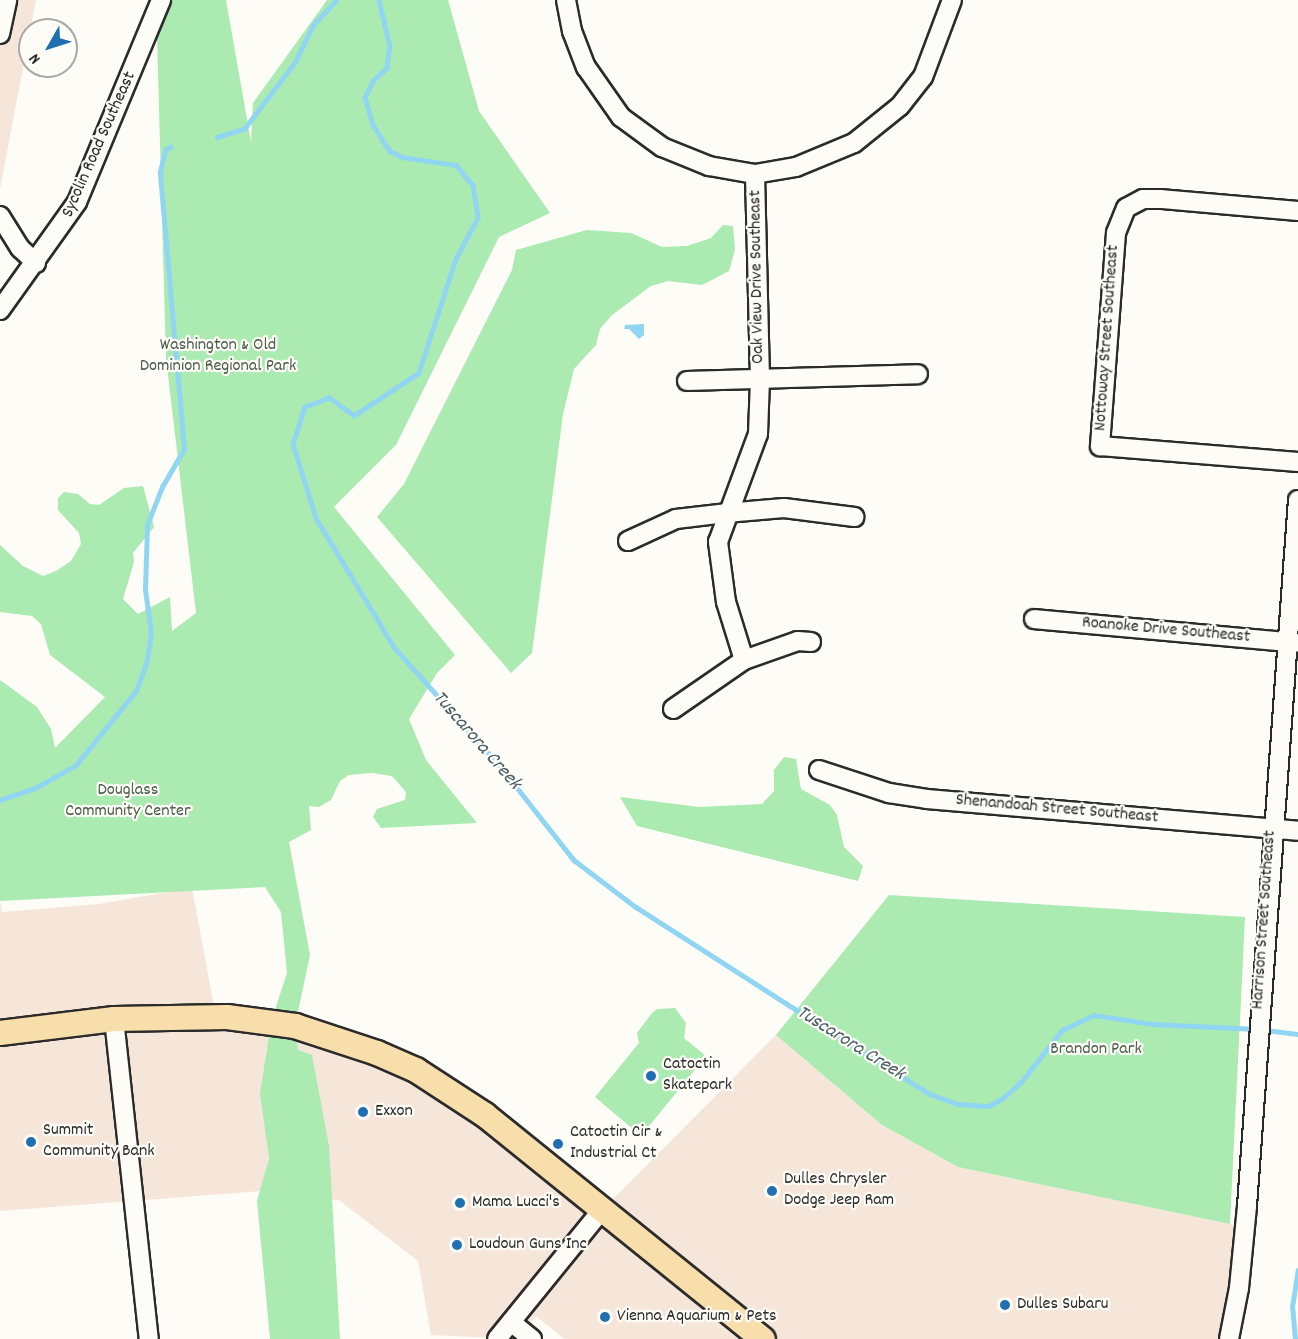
<!DOCTYPE html>
<style>
body{margin:0}
#map{position:relative;width:1298px;height:1339px;overflow:hidden;background:#fdfcf7;font-family:Dekko,sans-serif}
div>[style]{position:absolute}
[style*='--x']{left:calc(var(--x)*1px);top:calc(var(--y)*1px);width:calc(var(--w)*1px);rotate:calc(var(--a)*1deg)}
.built>*{inset:0;background:#f6e6da}
.green>*{inset:0;background:#abeab1}
.water>*{inset:0;background:#90d6f2}
.stream>*{height:4.5px;margin:-2.25px;padding:0 2.25px;transform-origin:2.25px;border-radius:2.25px;background:#90d6f2}
.roads{filter:drop-shadow(2px 0 #2b2b2b) drop-shadow(-2px 0 #2b2b2b) drop-shadow(0 2px #2b2b2b) drop-shadow(0 -2px #2b2b2b)}
.minor>*{height:18px;margin:-9px;padding:0 9px;transform-origin:9px;border-radius:9px;background:#fdfcf7}
.major>*{height:24px;margin:-12px;padding:0 12px;transform-origin:12px;border-radius:12px;background:#f8deab}
.dots>*{width:16px;height:16px;translate:-50% -50%;box-sizing:border-box;border:3px solid #fdfcf7;border-radius:50%}
span{translate:-50% -50%;white-space:nowrap;text-align:center;line-height:1.15;-webkit-text-stroke:4.5px #fdfcf7;paint-order:stroke}
.street-label{font-size:18px;color:#2b2b2b}
.park-label{font-size:18px;color:#4b5b4c}
.poi-label{font-size:18px;color:#2b2b2b}
.left{translate:0 -50%;text-align:left}
.water-label{font-size:20px;color:#495e67;font-style:italic}
.north{position:absolute;left:18px;top:18px;width:60px;height:60px;box-sizing:border-box;background:#fdfcf7;border:2px solid #a9a8a5;border-radius:50%;rotate:231deg;font-size:16px;font-weight:700;line-height:24px;text-align:center;color:#2b2b2b}
.north::after{content:'';display:block;margin:auto;width:21px;height:27px;background:#1f6fb2;clip-path:polygon(50% 0,100% 100%,50% 72%,0 100%)}
</style>
<div id="map">
<div class="built">
<div style="clip-path:polygon(0 0,36px 0,0 189px)"></div>
<div style="clip-path:polygon(192px 888px,216px 1017px,271px 1022px,265px 1059px,269px 1156px,261px 1191px,0 1211px,0 901px,2px 912px,99px 904px)"></div>
<div style="clip-path:polygon(295px 1026px,377px 1053px,602px 1210px,776px 1035px,882px 1125px,958px 1167px,1245px 1227px,1229px 1339px,564px 1339px,536px 1316px,517px 1339px,431px 1335px,418px 1261px,339px 1200px,331px 1200px,329px 1145px,312px 1056px,298px 1050px)"></div>
</div>
<div class="green">
<div style="clip-path:polygon(156px 0,226px 0,251px 142px,253px 103px,327px 0,448px 0,479px 111px,550px 213px,499px 237px,396px 445px,334px 507px,455px 655px,437px 673px,409px 719px,426px 760px,477px 823px,381px 828px,373px 817px,377px 809px,405px 800px,406px 792px,392px 776px,372px 773px,349px 775px,340px 781px,331px 800px,319px 807px,309px 806px,311px 830px,289px 842px,310px 955px,295px 1026px,298px 1050px,312px 1055px,329px 1145px,340px 1339px,270px 1339px,257px 1201px,269px 1158px,260px 1094px,271px 1022px,287px 973px,281px 912px,265px 887px,0 901px,0 680px,37px 707px,51px 729px,55px 748px,105px 697px,50px 655px,41px 624px,32px 616px,0 612px,0 545px,23px 566px,43px 576px,56px 571px,71px 561px,81px 544px,79px 533px,58px 510px,58px 498px,64px 492px,78px 494px,90px 504px,99px 505px,124px 488px,143px 486px,154px 527px,133px 553px,134px 562px,123px 599px,138px 614px,170px 597px,172px 631px,196px 613px,166px 358px)"></div>
<div style="clip-path:polygon(723px 225px,733px 226px,735px 250px,729px 271px,702px 285px,668px 281px,651px 286px,612px 315px,600px 329px,596px 345px,574px 369px,563px 414px,532px 653px,511px 673px,377px 517px,404px 484px,512px 270px,516px 250px,587px 230px,631px 233px,662px 247px,687px 246px,711px 238px)"></div>
<div style="clip-path:polygon(784px 757px,796px 759px,801px 789px,830px 805px,837px 815px,844px 847px,863px 866px,858px 881px,637px 826px,620px 797px,699px 807px,762px 804px,774px 791px,774px 770px)"></div>
<div style="clip-path:polygon(889px 895px,1245px 917px,1230px 1224px,958px 1167px,882px 1125px,776px 1035px)"></div>
<div style="clip-path:polygon(675px 1008px,686px 1023px,684px 1038px,706px 1056px,641px 1136px,595px 1097px,639px 1043px,637px 1033px,652px 1013px,657px 1009px)"></div>
</div>
<div class="water">
<div style="clip-path:polygon(644px 324px,644px 335px,639px 339px,629px 329px,624px 329px,625px 325px)"></div>
</div>
<div class="stream">
<div style="--x:379;--y:0;--w:47;--a:76.6"></div>
<div style="--x:390;--y:46;--w:22;--a:98"></div>
<div style="--x:387;--y:68;--w:18;--a:137"></div>
<div style="--x:374;--y:80;--w:19;--a:118"></div>
<div style="--x:365;--y:97;--w:29;--a:74"></div>
<div style="--x:373;--y:125;--w:31;--a:57"></div>
<div style="--x:390;--y:151;--w:13;--a:27"></div>
<div style="--x:402;--y:157;--w:55;--a:8.4"></div>
<div style="--x:456;--y:165;--w:26;--a:50"></div>
<div style="--x:473;--y:185;--w:33;--a:81"></div>
<div style="--x:478;--y:218;--w:47;--a:118.2"></div>
<div style="--x:456;--y:259;--w:120;--a:108"></div>
<div style="--x:419;--y:373;--w:78;--a:146.5"></div>
<div style="--x:354;--y:416;--w:31;--a:-144"></div>
<div style="--x:329;--y:398;--w:26;--a:159"></div>
<div style="--x:305;--y:407;--w:39;--a:108"></div>
<div style="--x:293;--y:444;--w:77;--a:72.7"></div>
<div style="--x:316;--y:518;--w:151;--a:58.8"></div>
<div style="--x:394;--y:647;--w:159;--a:48.3"></div>
<div style="--x:500;--y:766;--w:120;--a:51.8"></div>
<div style="--x:574;--y:860;--w:78;--a:37.2"></div>
<div style="--x:636;--y:907;--w:179;--a:32.7"></div>
<div style="--x:787;--y:1004;--w:169;--a:32.2"></div>
<div style="--x:930;--y:1094;--w:30;--a:20"></div>
<div style="--x:958;--y:1104;--w:31;--a:4"></div>
<div style="--x:989;--y:1106;--w:16;--a:-30"></div>
<div style="--x:1003;--y:1098;--w:25;--a:-42"></div>
<div style="--x:1022;--y:1081;--w:65;--a:-51.9"></div>
<div style="--x:1062;--y:1030;--w:35;--a:-25"></div>
<div style="--x:1094;--y:1015;--w:59;--a:8.8"></div>
<div style="--x:1152;--y:1024;--w:105;--a:2.7"></div>
<div style="--x:217;--y:137;--w:28;--a:-17"></div>
<div style="--x:244;--y:129;--w:84;--a:-52.7"></div>
<div style="--x:295;--y:62;--w:41;--a:-64.1"></div>
<div style="--x:313;--y:25;--w:34;--a:-47"></div>
<div style="--x:0;--y:800;--w:39;--a:-19"></div>
<div style="--x:37;--y:787;--w:45;--a:-29.4"></div>
<div style="--x:76;--y:765;--w:95;--a:-51"></div>
<div style="--x:136;--y:691;--w:32;--a:-70"></div>
<div style="--x:147;--y:661;--w:28;--a:-82"></div>
<div style="--x:151;--y:633;--w:43;--a:-97.9"></div>
<div style="--x:145;--y:590;--w:65;--a:-88.2"></div>
<div style="--x:147;--y:525;--w:41;--a:-68.5"></div>
<div style="--x:162;--y:487;--w:44;--a:-59.9"></div>
<div style="--x:184;--y:449;--w:278;--a:-95"></div>
<div style="--x:160;--y:172;--w:23;--a:-77"></div>
<div style="--x:165;--y:150;--w:6;--a:-31"></div>
<div style="--x:1265;--y:1030;--w:33;--a:7"></div>
<div style="--x:1295;--y:1339;--w:32;--a:-95"></div>
<div style="--x:1292;--y:1307;--w:37;--a:-81"></div>
</div>
<div class="roads">
<div class="minor">
<div style="--x:566;--y:0;--w:32;--a:79"></div>
<div style="--x:572;--y:31;--w:39;--a:69"></div>
<div style="--x:586;--y:67;--w:61;--a:55"></div>
<div style="--x:621;--y:117;--w:51;--a:36.2"></div>
<div style="--x:662;--y:147;--w:51;--a:22"></div>
<div style="--x:709;--y:166;--w:47;--a:9.9"></div>
<div style="--x:755;--y:174;--w:42;--a:-9.7"></div>
<div style="--x:796;--y:167;--w:63;--a:-22.5"></div>
<div style="--x:854;--y:143;--w:59;--a:-38.8"></div>
<div style="--x:900;--y:106;--w:37;--a:-52"></div>
<div style="--x:923;--y:77;--w:82;--a:-69.4"></div>
<div style="--x:0;--y:34;--w:35;--a:-78"></div>
<div style="--x:1298;--y:211;--w:139;--a:-175"></div>
<div style="--x:1160;--y:199;--w:17;--a:180"></div>
<div style="--x:1143;--y:199;--w:19;--a:152"></div>
<div style="--x:1126;--y:208;--w:27;--a:112"></div>
<div style="--x:1116;--y:233;--w:214;--a:94.3"></div>
<div style="--x:1100;--y:446;--w:199;--a:4.6"></div>
<div style="--x:0;--y:216;--w:38;--a:58"></div>
<div style="--x:20;--y:248;--w:22;--a:43"></div>
<div style="--x:0;--y:310;--w:133;--a:-54.5"></div>
<div style="--x:77;--y:202;--w:219;--a:-67.4"></div>
<div style="--x:687;--y:381;--w:231;--a:-1.7"></div>
<div style="--x:628;--y:541;--w:53;--a:-24.6"></div>
<div style="--x:676;--y:519;--w:50;--a:-6.8"></div>
<div style="--x:726;--y:513;--w:58;--a:-4.9"></div>
<div style="--x:784;--y:508;--w:71;--a:7.3"></div>
<div style="--x:1034;--y:619;--w:263;--a:5.2"></div>
<div style="--x:744;--y:660;--w:61;--a:-107.2"></div>
<div style="--x:726;--y:602;--w:61;--a:-97.6"></div>
<div style="--x:718;--y:542;--w:115;--a:-69.7"></div>
<div style="--x:758;--y:434;--w:55;--a:-87.9"></div>
<div style="--x:760;--y:379;--w:205;--a:-91.4"></div>
<div style="--x:673;--y:709;--w:86;--a:-34.6"></div>
<div style="--x:744;--y:660;--w:57;--a:-19.4"></div>
<div style="--x:798;--y:641;--w:13;--a:4"></div>
<div style="--x:819;--y:770;--w:74;--a:18.2"></div>
<div style="--x:889;--y:793;--w:38;--a:9"></div>
<div style="--x:927;--y:799;--w:372;--a:4.9"></div>
<div style="--x:114;--y:1019;--w:322;--a:83.8"></div>
<div style="--x:511;--y:1322;--w:27;--a:39"></div>
<div style="--x:497;--y:1339;--w:166;--a:-50.9"></div>
<div style="--x:1229;--y:1339;--w:52;--a:-78.9"></div>
<div style="--x:1239;--y:1288;--w:82;--a:-84.4"></div>
<div style="--x:1247;--y:1206;--w:708;--a:-85.87"></div>
</div>
<div class="major">
<div style="--x:0;--y:1033;--w:115;--a:-7"></div>
<div style="--x:114;--y:1019;--w:113;--a:-1"></div>
<div style="--x:227;--y:1017;--w:69;--a:7.5"></div>
<div style="--x:295;--y:1026;--w:86;--a:18.2"></div>
<div style="--x:377;--y:1053;--w:43;--a:23.6"></div>
<div style="--x:416;--y:1070;--w:82;--a:33.1"></div>
<div style="--x:485;--y:1115;--w:357;--a:38.9"></div>
</div>
</div>
<div class="dots">
<div style="left:651px;top:1076px;background:#1f6fb2"></div>
<div style="left:363px;top:1112px;background:#1f6fb2"></div>
<div style="left:31px;top:1142px;background:#1f6fb2"></div>
<div style="left:558px;top:1144px;background:#1f6fb2"></div>
<div style="left:772px;top:1191px;background:#1f6fb2"></div>
<div style="left:460px;top:1203px;background:#1f6fb2"></div>
<div style="left:457px;top:1245px;background:#1f6fb2"></div>
<div style="left:1005px;top:1305px;background:#1f6fb2"></div>
<div style="left:605px;top:1317px;background:#1f6fb2"></div>
</div>
<div class="street-label">
<span style="left:100px;top:145px;rotate:-66deg">Sycolin Road Southeast</span>
<span style="left:758px;top:277px;rotate:-91deg">Oak View Drive Southeast</span>
<span style="left:1108px;top:338px;rotate:-86deg">Nottoway Street Southeast</span>
<span style="left:1166px;top:631px;rotate:5deg">Roanoke Drive Southeast</span>
<span style="left:1057px;top:810px;rotate:5deg">Shenandoah Street Southeast</span>
<span style="left:1265px;top:920px;rotate:-86deg">Harrison Street Southeast</span>
</div>
<div class="park-label">
<span style="left:218px;top:357px">Washington &amp; Old<br>Dominion Regional Park</span>
<span style="left:128px;top:802px">Douglass<br>Community Center</span>
<span style="left:1096px;top:1050px">Brandon Park</span>
</div>
<div class="poi-label">
<span class="left" style="left:663px;top:1076px">Catoctin<br>Skatepark</span>
<span class="left" style="left:375px;top:1112px">Exxon</span>
<span class="left" style="left:43px;top:1142px">Summit<br>Community Bank</span>
<span class="left" style="left:570px;top:1144px">Catoctin Cir &amp;<br>Industrial Ct</span>
<span class="left" style="left:784px;top:1191px">Dulles Chrysler<br>Dodge Jeep Ram</span>
<span class="left" style="left:472px;top:1203px">Mama Lucci's</span>
<span class="left" style="left:469px;top:1245px">Loudoun Guns Inc</span>
<span class="left" style="left:1017px;top:1305px">Dulles Subaru</span>
<span class="left" style="left:617px;top:1317px">Vienna Aquarium &amp; Pets</span>
</div>
<div class="water-label">
<span style="left:476px;top:741px;rotate:49deg">Tuscarora Creek</span>
<span style="left:850px;top:1044px;rotate:32deg">Tuscarora Creek</span>
</div>
<div class="north">N</div>
</div>
